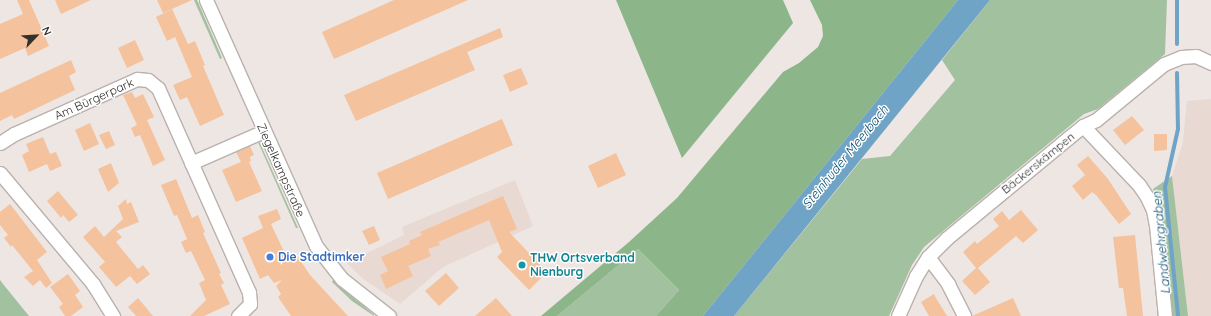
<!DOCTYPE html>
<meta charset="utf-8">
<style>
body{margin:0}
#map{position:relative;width:1211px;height:316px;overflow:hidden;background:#eee6e3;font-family:Quicksand,sans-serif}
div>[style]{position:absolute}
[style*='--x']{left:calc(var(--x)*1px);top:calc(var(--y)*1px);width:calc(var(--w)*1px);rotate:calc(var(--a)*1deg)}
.built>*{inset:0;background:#e8d9d3}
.green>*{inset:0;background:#a1c19f}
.forest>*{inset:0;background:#8cb58a}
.water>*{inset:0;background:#6fa4c6}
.stream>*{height:4px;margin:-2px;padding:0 2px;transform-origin:2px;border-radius:2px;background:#6fa4c6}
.building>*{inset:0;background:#f4c29d}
.roads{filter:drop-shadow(1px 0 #b9b1ae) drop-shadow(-1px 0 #b9b1ae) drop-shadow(0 1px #b9b1ae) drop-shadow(0 -1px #b9b1ae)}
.street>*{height:13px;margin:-6.5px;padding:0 6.5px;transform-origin:6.5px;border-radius:6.5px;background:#fff}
.dots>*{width:11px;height:11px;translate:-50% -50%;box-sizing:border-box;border:2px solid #fff;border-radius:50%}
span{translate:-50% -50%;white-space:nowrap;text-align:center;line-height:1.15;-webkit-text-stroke:3px #fff;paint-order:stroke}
.street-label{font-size:12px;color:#33302e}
.shop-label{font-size:12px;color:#366cbe;font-weight:700}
.left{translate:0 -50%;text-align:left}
.culture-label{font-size:12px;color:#0d838f;font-weight:700}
.water-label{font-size:13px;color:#084d6f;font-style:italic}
.north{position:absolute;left:16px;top:16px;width:40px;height:40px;-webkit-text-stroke:3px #fff;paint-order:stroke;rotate:65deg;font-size:11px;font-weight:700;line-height:16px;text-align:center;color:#33302e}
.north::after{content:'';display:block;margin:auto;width:14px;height:18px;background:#33302e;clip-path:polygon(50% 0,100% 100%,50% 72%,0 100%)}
</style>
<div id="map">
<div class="built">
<div style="clip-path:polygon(1211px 99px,1211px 316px,1188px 316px,1172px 176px,1183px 142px,1187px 101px)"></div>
<div style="clip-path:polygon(515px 180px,533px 226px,443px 267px,400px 304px,362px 278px,347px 263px,404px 235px,402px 227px)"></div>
</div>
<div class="green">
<div style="clip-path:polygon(194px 0,197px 0,222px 58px,220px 59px)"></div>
<div style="clip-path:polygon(990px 0,1167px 0,1165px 54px,1104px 104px,1098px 109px,1084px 114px,924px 247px,912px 265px,889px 316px,734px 316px,862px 159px,890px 156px,955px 80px,942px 60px)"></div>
<div style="clip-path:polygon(259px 141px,298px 228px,296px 228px,258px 142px)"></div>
<div style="clip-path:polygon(1172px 176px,1188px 316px,1173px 316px,1162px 219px,1153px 189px)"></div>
<div style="clip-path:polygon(638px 249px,679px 290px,656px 316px,557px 316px)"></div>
<div style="clip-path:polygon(0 280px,3px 284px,29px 316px,0 316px)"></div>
<div style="clip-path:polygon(333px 280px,374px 315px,374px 316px,352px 301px,332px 282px)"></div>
</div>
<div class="forest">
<div style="clip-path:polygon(616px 0,783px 0,793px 23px,682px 158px)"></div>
<div style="clip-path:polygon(810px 0,958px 0,703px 316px,656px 316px,679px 290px,638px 249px,557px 316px,541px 316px,629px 242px,677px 198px,783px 72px,799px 63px,818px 47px,823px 36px,822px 25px)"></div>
</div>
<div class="water">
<div style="clip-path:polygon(958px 0,990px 0,734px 316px,703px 316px)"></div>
</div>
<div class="stream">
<div style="--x:1177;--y:0;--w:44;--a:90"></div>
<div style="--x:1177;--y:73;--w:56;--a:89"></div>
<div style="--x:1178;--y:129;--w:59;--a:102.6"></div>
<div style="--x:1165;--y:187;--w:130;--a:84.2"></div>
</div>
<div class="building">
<div style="clip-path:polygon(17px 0,29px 0,49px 46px,28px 56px,25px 48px,0 59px,0 24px,23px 14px)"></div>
<div style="clip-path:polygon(55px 0,91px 0,61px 14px)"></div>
<div style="clip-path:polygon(157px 0,192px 0,163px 13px)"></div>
<div style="clip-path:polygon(394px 0,468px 0,334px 59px,322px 32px)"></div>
<div style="clip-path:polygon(172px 9px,188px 44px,195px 41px,205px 65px,203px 66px,224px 115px,200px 126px,187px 97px,180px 100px,173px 85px,192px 77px,175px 37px,167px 41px,156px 17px)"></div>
<div style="clip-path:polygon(500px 28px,503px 37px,467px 52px,475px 70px,356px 121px,344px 95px)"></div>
<div style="clip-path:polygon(135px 40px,144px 60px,127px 68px,118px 48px)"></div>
<div style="clip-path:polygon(71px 60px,76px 72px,69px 76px,75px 90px,14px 119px,12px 115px,0 121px,0 93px)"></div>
<div style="clip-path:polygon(521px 68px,528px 84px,510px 92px,503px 75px)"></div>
<div style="clip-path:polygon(132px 92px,135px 98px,143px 94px,154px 117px,147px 120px,165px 160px,153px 166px,140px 135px,135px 137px,131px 128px,137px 125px,123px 95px)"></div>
<div style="clip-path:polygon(1132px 116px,1144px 130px,1125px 145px,1113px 130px)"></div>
<div style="clip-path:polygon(502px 119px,513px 145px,388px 199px,377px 173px)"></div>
<div style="clip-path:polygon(90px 123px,99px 144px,84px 151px,75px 130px)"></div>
<div style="clip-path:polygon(109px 131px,115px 145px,106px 149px,99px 135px)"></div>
<div style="clip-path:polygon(1154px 134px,1167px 134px,1167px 150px,1154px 151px)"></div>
<div style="clip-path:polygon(43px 137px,50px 154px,56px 152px,62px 166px,50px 171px,47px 164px,29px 172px,22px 155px,29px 151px,26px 144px)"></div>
<div style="clip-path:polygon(250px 146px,254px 155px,250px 157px,251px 161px,249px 162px,262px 191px,236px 202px,222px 170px,241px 162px,236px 152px)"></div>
<div style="clip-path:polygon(616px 153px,626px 175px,598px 188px,588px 166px)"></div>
<div style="clip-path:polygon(1088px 156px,1108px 179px,1131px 214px,1119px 224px,1096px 195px,1092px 192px,1083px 200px,1072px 186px,1085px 175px,1077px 165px)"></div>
<div style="clip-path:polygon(111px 163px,119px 183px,108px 192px,98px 169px)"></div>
<div style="clip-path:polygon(176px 179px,192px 218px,198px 215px,205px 232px,203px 233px,221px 273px,219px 274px,224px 283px,221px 285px,230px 304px,204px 316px,190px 316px,206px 300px,199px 283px,205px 280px,191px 251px,186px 253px,181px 242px,187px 239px,177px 215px,174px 216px,161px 185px)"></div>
<div style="clip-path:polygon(58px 191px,78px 215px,69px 222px,63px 215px,61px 218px,47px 201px)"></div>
<div style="clip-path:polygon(503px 196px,517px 229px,509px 232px,547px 272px,529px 290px,497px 257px,502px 252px,489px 220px,438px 242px,440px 245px,428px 249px,431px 256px,408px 266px,413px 276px,386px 289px,380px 275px,388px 271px,381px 257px,410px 244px,409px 241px,422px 235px,420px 232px)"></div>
<div style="clip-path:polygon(126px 199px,127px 204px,131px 202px,139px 222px,116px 231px,122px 237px,116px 242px,138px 269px,143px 265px,150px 274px,137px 284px,130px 276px,116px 287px,99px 267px,105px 262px,83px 237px,95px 226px,104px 237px,123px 219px,118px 206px)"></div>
<div style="clip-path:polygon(10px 204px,47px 252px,37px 260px,52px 283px,46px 288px,40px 280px,33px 286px,24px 277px,33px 271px,12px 245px,11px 247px,4px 238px,8px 235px,0 225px,0 212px)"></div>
<div style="clip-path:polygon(277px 209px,281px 219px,271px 224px,288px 260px,296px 254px,310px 275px,348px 316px,291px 316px,278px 297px,281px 294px,276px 286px,282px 280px,274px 283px,268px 275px,260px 279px,242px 238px,263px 228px,258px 216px)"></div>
<div style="clip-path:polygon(1021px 210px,1038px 230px,1023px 243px,1016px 236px,978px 268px,990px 282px,975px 295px,962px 281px,976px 268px,963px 252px,975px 241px,977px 244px,999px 226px,993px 219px,1002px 211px,1009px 220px)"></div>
<div style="clip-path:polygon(374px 226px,380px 240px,369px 245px,362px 231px)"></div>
<div style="clip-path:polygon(1135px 235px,1143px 316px,1127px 316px,1123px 288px,1119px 288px,1113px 237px)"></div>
<div style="clip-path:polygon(446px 273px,459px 288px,439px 306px,425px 291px)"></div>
<div style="clip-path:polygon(68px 274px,80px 291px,75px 295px,83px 307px,71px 316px,65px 316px,59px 307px,63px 304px,50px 287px)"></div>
<div style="clip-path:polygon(934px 294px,936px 298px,947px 316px,929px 316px,921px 302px)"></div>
<div style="clip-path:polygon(138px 298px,153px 316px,136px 316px,128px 307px)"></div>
<div style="clip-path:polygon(496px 298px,512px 316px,475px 316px)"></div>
<div style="clip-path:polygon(1013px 298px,1021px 316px,972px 316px)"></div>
</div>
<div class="roads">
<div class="street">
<div style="--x:206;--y:0;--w:269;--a:65.9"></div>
<div style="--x:316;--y:246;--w:42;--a:51.8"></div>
<div style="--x:342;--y:279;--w:60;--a:38.2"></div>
<div style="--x:1083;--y:126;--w:81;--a:46.5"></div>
<div style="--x:1139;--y:185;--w:14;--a:56"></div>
<div style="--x:1147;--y:197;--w:14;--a:65"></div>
<div style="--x:1153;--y:210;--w:15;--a:79"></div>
<div style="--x:1156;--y:225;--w:91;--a:84.4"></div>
<div style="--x:0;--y:143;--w:17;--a:-33"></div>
<div style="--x:14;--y:134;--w:135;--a:-24.1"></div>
<div style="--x:137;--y:79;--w:11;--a:5"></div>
<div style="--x:148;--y:80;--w:13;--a:39"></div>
<div style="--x:158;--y:88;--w:223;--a:66"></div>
<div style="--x:249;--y:292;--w:12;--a:85"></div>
<div style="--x:250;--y:304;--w:17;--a:135"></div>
<div style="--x:191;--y:163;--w:80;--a:-23.7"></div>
<div style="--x:0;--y:173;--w:145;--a:50"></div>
<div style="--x:93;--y:284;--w:38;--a:58"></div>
<div style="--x:928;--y:257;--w:34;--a:53"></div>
<div style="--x:948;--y:284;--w:36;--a:63"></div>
<div style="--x:898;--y:316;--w:44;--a:-65.8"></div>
<div style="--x:916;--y:276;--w:22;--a:-58"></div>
<div style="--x:928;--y:257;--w:27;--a:-45"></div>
<div style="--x:947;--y:238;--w:157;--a:-39.6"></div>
<div style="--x:1068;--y:138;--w:19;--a:-39"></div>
<div style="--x:1083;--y:126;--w:14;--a:-25"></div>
<div style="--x:1096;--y:120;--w:88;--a:-39.5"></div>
<div style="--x:1164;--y:64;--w:18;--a:-22"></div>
<div style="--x:1181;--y:57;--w:15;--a:-4"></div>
<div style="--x:1196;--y:56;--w:17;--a:25"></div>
</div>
</div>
<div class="dots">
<div style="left:270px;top:257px;background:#3f7fe0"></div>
<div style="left:522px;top:265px;background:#0f9aa8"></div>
</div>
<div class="street-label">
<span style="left:94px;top:99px;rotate:-24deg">Am Bürgerpark</span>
<span style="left:1038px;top:163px;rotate:-39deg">Bäckerskämpen</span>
<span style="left:281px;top:170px;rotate:66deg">Ziegelkampstraße</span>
</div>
<div class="shop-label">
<span class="left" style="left:278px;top:257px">Die Stadtimker</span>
</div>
<div class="culture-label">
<span class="left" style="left:530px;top:265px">THW Ortsverband<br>Nienburg</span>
</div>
<div class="water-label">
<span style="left:845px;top:157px;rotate:-51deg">Steinhuder Meerbach</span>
<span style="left:1161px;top:243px;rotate:-95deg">Landwehrgraben</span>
</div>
<div class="north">N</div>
</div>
